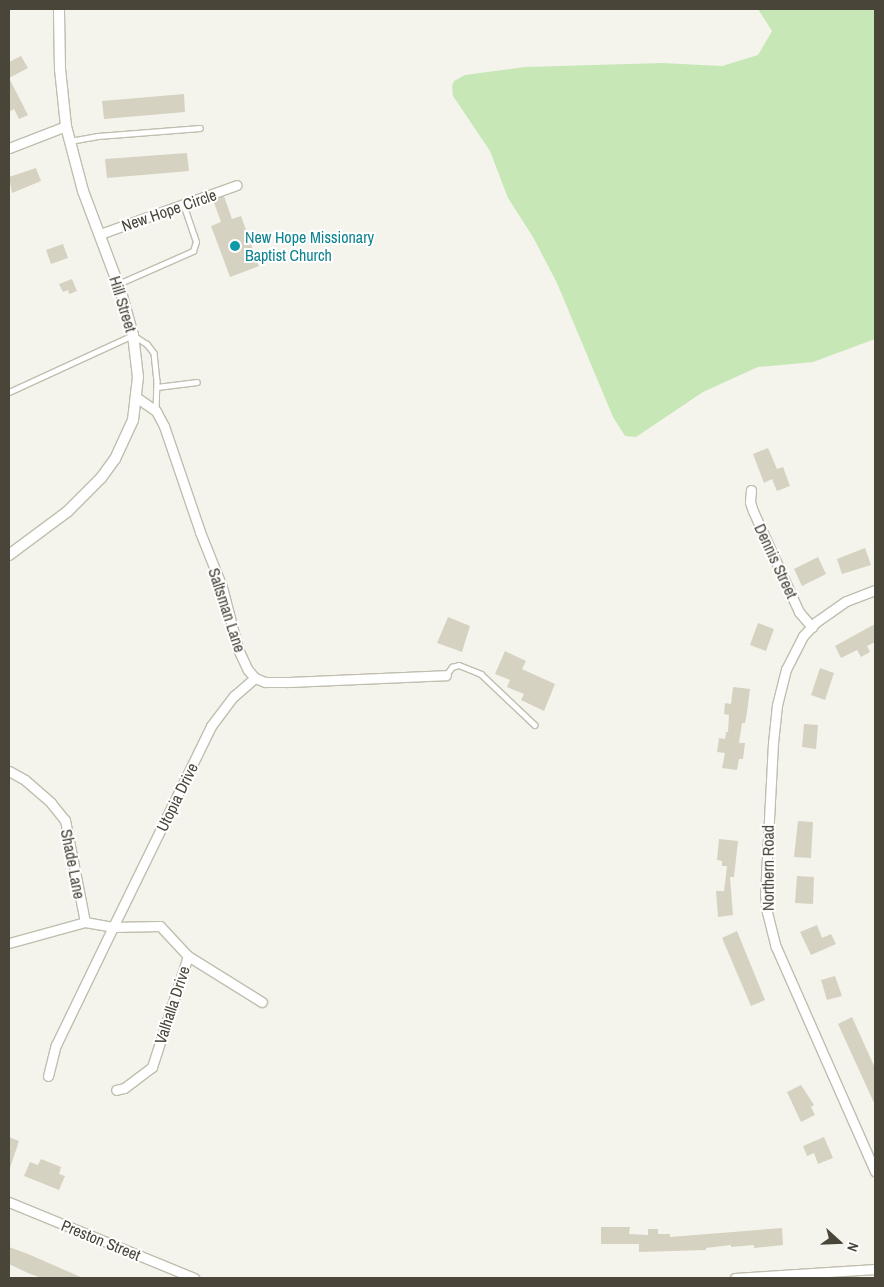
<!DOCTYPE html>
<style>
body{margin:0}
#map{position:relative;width:884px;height:1287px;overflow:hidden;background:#f5f4ec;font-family:"Archivo Narrow",sans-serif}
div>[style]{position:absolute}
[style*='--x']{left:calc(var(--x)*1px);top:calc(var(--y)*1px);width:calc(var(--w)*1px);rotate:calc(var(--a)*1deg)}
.green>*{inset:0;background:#c7e7b7}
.building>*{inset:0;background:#d6d2c1}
.roads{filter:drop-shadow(1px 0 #c0beae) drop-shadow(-1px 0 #c0beae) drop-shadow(0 1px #c0beae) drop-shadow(0 -1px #c0beae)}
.service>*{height:4.5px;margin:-2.25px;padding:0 2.25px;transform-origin:2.25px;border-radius:2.25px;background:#fff}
.minor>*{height:9px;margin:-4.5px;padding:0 4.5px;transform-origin:4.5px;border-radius:4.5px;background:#fff}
.tertiary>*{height:10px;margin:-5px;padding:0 5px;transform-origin:5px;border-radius:5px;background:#fff}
.dots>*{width:14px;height:14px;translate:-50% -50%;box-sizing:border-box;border:2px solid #fff;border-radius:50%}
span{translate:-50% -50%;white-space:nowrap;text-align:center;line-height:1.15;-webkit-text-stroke:4px #fff;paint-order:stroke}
.street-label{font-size:16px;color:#494639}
.culture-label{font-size:16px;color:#0d838f}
.left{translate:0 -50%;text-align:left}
.frame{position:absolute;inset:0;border:10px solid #494639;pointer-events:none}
.north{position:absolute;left:814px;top:1217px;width:50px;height:50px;-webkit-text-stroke:4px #fff;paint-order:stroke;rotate:110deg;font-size:14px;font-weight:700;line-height:20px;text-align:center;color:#494639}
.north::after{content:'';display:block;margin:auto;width:18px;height:22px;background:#494639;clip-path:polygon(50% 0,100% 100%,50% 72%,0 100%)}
</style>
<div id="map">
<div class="green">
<div style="clip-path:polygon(758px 9px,875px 9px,875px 339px,813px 362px,758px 367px,703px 392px,636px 437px,625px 436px,613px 417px,557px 283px,533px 237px,508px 198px,490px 151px,453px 96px,452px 86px,454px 81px,465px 75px,525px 67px,662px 63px,722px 66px,758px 55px,772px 31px)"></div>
</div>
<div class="building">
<div style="clip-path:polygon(21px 56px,28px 68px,9px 78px,28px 115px,19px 119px,14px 109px,9px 112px,9px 62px)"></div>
<div style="clip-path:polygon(184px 94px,185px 112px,104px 119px,102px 101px)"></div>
<div style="clip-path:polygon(187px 153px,189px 171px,107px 178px,105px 159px)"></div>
<div style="clip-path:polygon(36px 168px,41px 181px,12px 193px,9px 177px)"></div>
<div style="clip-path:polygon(224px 196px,232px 219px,241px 216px,259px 266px,230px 277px,211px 226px,221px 222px,213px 200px)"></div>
<div style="clip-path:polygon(63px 244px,68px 258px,51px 264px,46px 250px)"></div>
<div style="clip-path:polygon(72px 279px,77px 291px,69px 294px,68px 290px,63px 292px,59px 284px)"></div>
<div style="clip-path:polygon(768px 448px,777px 469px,783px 467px,790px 486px,777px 491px,772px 479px,764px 483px,753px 454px)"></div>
<div style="clip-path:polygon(865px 548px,871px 565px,842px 574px,837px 559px)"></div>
<div style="clip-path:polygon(818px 557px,826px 574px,802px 586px,794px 569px)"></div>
<div style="clip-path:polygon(448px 617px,470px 626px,462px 652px,437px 643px)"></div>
<div style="clip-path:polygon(758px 623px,774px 629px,766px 651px,750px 645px)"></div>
<div style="clip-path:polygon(875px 624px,875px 642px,867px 646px,870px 652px,861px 657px,857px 650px,841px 658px,835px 646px)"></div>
<div style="clip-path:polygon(505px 651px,526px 661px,522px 669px,555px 684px,544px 711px,521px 700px,524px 694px,507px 687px,510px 680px,495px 674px)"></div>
<div style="clip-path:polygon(820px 668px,834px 673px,825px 700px,811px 695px)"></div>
<div style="clip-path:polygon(733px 687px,750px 689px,747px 712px,745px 723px,742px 723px,739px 743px,745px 743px,743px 759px,739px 759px,737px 770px,722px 768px,725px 753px,717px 752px,719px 738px,725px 739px,726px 732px,728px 732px,729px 715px,724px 714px,725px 703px,731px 704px)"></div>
<div style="clip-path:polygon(804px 724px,818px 725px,816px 749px,802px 747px)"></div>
<div style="clip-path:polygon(798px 821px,813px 822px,811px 858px,794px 857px)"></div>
<div style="clip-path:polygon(719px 839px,738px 841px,734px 877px,730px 877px,733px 915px,718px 917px,716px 891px,724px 891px,727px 866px,722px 866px,722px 861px,717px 860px)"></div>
<div style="clip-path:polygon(797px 876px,814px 877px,813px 904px,795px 903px)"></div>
<div style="clip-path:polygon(817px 925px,822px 938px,831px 934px,836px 944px,811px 955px,800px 932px)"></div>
<div style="clip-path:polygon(737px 931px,765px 1000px,751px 1006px,722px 938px)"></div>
<div style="clip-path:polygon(835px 976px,842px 996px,827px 1000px,821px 980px)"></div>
<div style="clip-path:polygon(852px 1017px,875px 1068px,875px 1105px,838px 1024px)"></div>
<div style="clip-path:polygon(801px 1085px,814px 1105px,811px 1107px,815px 1115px,801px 1122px,787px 1092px)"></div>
<div style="clip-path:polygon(9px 1137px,19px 1141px,10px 1168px,9px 1167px)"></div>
<div style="clip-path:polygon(824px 1137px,833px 1158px,818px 1164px,814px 1153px,807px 1156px,803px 1146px)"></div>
<div style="clip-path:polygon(41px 1159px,61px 1167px,59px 1174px,65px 1176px,59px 1190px,24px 1176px,30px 1162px,38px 1165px)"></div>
<div style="clip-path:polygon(601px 1227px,630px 1227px,629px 1234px,648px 1235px,648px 1229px,658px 1229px,658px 1234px,670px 1234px,670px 1237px,782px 1228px,783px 1245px,754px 1248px,754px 1245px,731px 1247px,731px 1245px,706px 1248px,706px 1250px,639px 1252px,639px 1244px,601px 1244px)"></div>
<div style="clip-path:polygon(9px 1247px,28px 1254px,83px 1278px,42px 1278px,30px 1274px,9px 1264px)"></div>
</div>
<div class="roads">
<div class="service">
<div style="--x:70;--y:141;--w:28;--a:-10"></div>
<div style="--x:98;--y:136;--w:102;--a:-4.5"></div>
<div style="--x:118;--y:284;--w:82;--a:-23.7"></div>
<div style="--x:193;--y:251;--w:9;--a:-72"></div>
<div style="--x:196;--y:242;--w:40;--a:-108.9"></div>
<div style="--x:157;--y:387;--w:40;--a:-7.1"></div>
<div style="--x:9;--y:392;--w:136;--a:-24.7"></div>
<div style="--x:133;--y:335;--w:17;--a:33"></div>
<div style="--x:147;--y:344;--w:11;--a:52"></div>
<div style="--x:154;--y:353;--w:28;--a:84"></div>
<div style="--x:157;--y:381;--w:30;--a:92"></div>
<div style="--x:446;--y:675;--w:10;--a:-53"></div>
<div style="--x:452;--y:667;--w:7;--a:-16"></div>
<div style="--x:459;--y:665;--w:24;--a:22"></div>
<div style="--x:481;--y:674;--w:74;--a:43.4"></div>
</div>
<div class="minor">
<div style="--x:9;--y:148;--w:61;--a:-21.1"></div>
<div style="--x:100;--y:234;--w:145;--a:-19.7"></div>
<div style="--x:136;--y:397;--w:24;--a:35"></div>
<div style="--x:156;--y:411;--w:17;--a:62"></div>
<div style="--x:164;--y:426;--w:112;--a:71.2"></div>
<div style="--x:200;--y:532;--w:59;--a:68.2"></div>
<div style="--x:222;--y:587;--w:64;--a:75.5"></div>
<div style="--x:238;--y:649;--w:23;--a:65"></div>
<div style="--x:248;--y:670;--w:11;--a:49"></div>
<div style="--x:255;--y:678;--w:11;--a:22"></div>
<div style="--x:265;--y:682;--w:23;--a:0"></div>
<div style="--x:288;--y:682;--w:158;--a:-2.5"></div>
<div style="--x:751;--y:490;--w:12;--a:95"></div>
<div style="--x:750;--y:502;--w:9;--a:72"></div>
<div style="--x:753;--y:511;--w:111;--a:65.5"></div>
<div style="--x:799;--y:612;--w:20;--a:49"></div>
<div style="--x:875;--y:590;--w:31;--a:159"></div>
<div style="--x:846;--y:601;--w:37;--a:145"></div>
<div style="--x:816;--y:622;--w:19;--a:133"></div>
<div style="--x:803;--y:636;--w:37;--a:117"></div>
<div style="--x:786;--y:669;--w:37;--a:104"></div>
<div style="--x:777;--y:705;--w:38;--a:96"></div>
<div style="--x:773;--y:743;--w:151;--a:93"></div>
<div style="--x:765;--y:894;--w:18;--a:84"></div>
<div style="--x:767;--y:912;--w:36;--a:76"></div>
<div style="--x:776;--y:947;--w:245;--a:66.2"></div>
<div style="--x:9;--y:771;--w:18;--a:29"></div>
<div style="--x:25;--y:780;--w:35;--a:41"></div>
<div style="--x:51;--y:803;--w:22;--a:51"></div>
<div style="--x:65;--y:820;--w:104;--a:78.9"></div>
<div style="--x:9;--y:943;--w:79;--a:-15.4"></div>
<div style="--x:85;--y:922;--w:28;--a:10"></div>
<div style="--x:113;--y:927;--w:224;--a:-64"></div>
<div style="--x:211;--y:726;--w:38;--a:-53"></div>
<div style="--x:234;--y:696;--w:28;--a:-41"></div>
<div style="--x:188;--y:956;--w:87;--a:31.9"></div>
<div style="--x:48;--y:1076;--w:32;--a:-76"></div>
<div style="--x:56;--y:1045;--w:131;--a:-64.2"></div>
<div style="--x:113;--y:927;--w:47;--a:-1.2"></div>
<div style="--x:160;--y:926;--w:41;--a:47"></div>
<div style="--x:188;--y:956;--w:117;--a:108"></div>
<div style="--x:152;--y:1067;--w:35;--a:143"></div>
<div style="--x:124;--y:1088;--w:8;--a:166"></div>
<div style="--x:9;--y:1202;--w:200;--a:22.3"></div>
<div style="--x:735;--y:1278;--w:140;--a:-3.7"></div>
</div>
<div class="tertiary">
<div style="--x:9;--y:555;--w:72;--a:-36.6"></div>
<div style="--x:67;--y:512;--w:48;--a:-45"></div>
<div style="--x:101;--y:478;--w:24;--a:-54"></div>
<div style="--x:115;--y:459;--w:43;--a:-65.2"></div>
<div style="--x:133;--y:420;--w:43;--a:-83.4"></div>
<div style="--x:138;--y:377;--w:42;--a:-96.8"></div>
<div style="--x:133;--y:335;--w:45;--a:-105.6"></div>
<div style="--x:121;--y:292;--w:108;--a:-110.6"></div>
<div style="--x:83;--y:191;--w:67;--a:-104.7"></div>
<div style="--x:66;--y:126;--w:57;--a:-96"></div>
<div style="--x:60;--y:69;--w:60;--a:-91"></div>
</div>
</div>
<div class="dots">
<div style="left:235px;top:246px;background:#0f9aa8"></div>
</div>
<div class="street-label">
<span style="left:169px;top:210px;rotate:-19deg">New Hope Circle</span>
<span style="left:123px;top:304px;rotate:73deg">Hill Street</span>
<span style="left:776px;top:561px;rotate:65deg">Dennis Street</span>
<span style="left:227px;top:610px;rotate:72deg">Saltsman Lane</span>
<span style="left:177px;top:797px;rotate:-64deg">Utopia Drive</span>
<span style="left:73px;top:864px;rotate:79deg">Shade Lane</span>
<span style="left:768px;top:868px;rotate:-90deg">Northern Road</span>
<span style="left:172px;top:1005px;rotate:-72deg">Valhalla Drive</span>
<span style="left:101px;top:1240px;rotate:22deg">Preston Street</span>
</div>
<div class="culture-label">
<span class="left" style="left:245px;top:246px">New Hope Missionary<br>Baptist Church</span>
</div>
<div class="frame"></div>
<div class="north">N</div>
</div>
